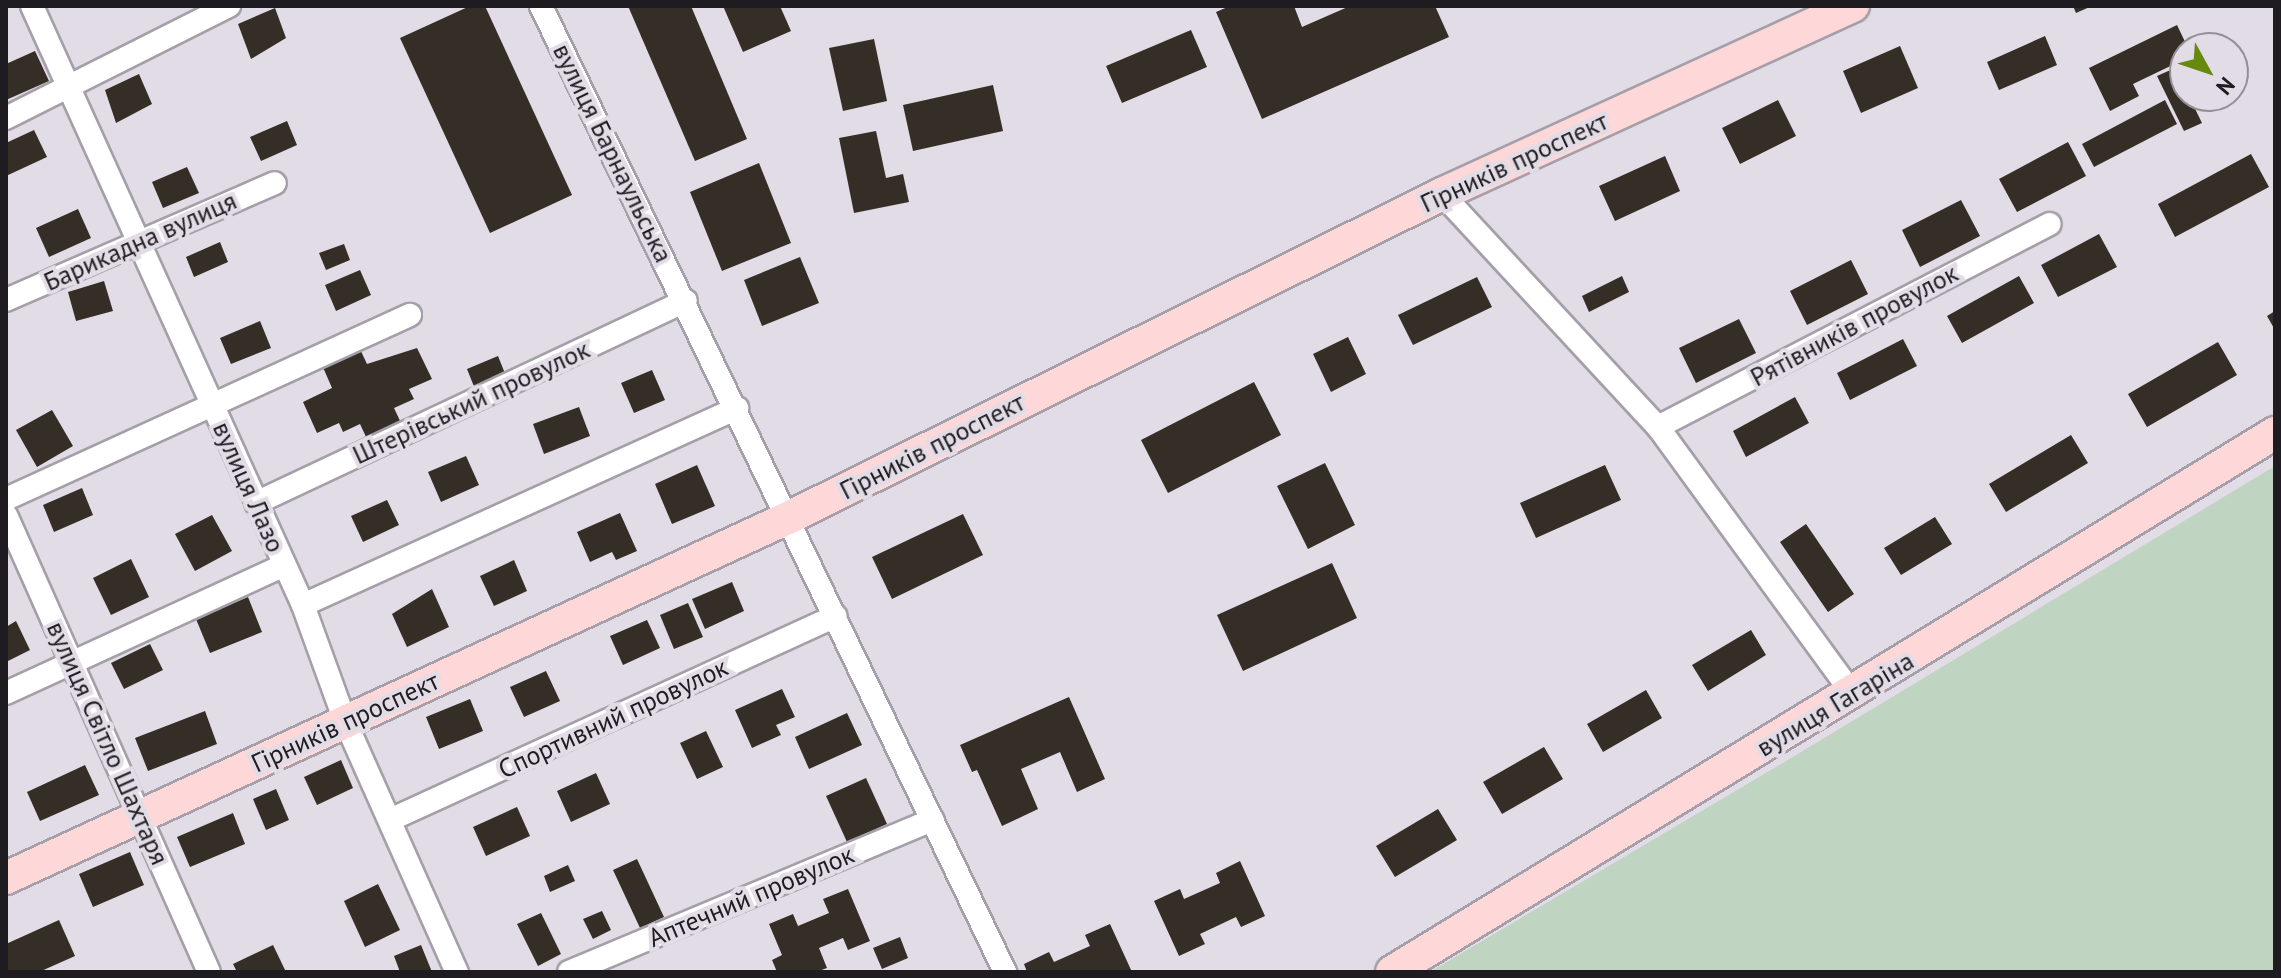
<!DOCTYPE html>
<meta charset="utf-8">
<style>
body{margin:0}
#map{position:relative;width:2281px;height:978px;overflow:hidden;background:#e2dce6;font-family:"PT Sans",sans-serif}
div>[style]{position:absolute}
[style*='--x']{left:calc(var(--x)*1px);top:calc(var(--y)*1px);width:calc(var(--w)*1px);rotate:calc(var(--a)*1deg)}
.green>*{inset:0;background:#bfd5c2}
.building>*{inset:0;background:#342e26}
.roads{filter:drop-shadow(2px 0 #a49fa8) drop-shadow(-2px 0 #a49fa8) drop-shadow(0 2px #a49fa8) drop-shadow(0 -2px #a49fa8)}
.street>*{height:22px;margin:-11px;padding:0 11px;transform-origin:11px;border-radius:11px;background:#fff}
.secondary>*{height:32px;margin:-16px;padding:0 16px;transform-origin:16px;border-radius:16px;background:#fed8d9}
span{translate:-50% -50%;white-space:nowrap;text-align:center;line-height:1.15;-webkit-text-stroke:8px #e2dce6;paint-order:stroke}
.street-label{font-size:26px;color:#1e1c20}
.frame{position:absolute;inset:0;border:8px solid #1e1c20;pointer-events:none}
.north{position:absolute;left:2169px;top:32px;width:80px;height:80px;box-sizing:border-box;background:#e2dce6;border:2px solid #948f97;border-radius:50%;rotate:130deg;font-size:22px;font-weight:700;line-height:32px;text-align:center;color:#1e1c20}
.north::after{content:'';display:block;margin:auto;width:28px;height:36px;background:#67890d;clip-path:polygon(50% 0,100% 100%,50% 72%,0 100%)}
</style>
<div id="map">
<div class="green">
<div style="clip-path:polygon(2275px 466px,2275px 972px,1430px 972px,1786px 761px)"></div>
</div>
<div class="building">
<div style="clip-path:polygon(470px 6px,485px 6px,572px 195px,490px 233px,400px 38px)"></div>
<div style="clip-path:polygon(628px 6px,691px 6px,747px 139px,695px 161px)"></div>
<div style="clip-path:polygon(723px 6px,780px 6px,791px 31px,743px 52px)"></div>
<div style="clip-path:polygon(1230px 6px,1294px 6px,1302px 27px,1350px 6px,1435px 6px,1449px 37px,1262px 119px,1216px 12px)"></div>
<div style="clip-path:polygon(2073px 6px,2092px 6px,2076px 13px)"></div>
<div style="clip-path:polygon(275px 8px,286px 38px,251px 59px,238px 24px)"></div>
<div style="clip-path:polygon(2177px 25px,2188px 48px,2185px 59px,2133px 84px,2139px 96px,2110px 111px,2089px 68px)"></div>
<div style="clip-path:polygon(1191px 30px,1207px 67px,1122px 103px,1106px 66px)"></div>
<div style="clip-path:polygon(2045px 36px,2057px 65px,1999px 90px,1987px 62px)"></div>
<div style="clip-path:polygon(874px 39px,887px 101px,843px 111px,829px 48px)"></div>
<div style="clip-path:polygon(1900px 46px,1918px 88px,1861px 113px,1843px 71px)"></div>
<div style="clip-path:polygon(35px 51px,49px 81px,6px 100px,6px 64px)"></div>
<div style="clip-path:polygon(2175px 68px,2202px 123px,2184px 131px,2157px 76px)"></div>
<div style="clip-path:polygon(139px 74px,152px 104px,116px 123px,105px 90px)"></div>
<div style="clip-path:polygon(993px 85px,1003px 131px,913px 151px,903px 105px)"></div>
<div style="clip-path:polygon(1778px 100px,1796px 136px,1740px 164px,1722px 128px)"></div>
<div style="clip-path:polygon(2165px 100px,2177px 124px,2094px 167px,2082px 144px)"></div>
<div style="clip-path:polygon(287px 121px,297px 145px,261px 161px,250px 137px)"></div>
<div style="clip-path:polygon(34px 130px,47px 157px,6px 176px,6px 143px)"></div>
<div style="clip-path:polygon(876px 131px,886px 178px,903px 174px,909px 202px,854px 213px,839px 138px)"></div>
<div style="clip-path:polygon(2068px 142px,2086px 176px,2017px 212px,1999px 179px)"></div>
<div style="clip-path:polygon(2251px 154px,2269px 187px,2175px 237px,2158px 204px)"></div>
<div style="clip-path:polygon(1665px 156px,1680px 191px,1615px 221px,1599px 186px)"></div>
<div style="clip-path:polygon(759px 163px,791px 243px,722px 271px,690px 192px)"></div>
<div style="clip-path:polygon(187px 167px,199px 193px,163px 208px,152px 182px)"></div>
<div style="clip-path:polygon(1961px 200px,1980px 236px,1920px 267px,1902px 230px)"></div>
<div style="clip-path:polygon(78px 209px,91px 238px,49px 257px,36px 228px)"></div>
<div style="clip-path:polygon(2099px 234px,2117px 267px,2058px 297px,2041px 265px)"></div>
<div style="clip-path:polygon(220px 242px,228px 262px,194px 277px,186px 257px)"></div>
<div style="clip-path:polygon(344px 244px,350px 260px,326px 270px,319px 253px)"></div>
<div style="clip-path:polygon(800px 257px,819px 303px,762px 326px,744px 280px)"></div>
<div style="clip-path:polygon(1851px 260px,1868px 294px,1807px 325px,1790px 291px)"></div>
<div style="clip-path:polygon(360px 270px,371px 295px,336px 311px,325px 285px)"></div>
<div style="clip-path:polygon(1622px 276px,1629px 292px,1589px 312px,1582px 296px)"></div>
<div style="clip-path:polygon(2019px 276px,2034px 303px,1962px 343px,1947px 316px)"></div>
<div style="clip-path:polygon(1477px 277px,1492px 307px,1413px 345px,1398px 315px)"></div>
<div style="clip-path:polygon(104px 281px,113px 311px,76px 321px,68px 292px)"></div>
<div style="clip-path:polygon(2275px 311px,2275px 330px,2267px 316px)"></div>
<div style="clip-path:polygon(1739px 319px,1756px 353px,1696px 383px,1679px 348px)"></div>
<div style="clip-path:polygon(260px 321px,271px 348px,231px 364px,220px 338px)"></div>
<div style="clip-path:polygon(1348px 337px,1366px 374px,1331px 392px,1313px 354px)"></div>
<div style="clip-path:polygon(1903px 339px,1917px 366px,1850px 400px,1837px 373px)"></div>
<div style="clip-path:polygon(2218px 342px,2237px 375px,2147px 427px,2128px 394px)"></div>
<div style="clip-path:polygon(359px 347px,367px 364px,417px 348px,432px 379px,409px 389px,414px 399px,394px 408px,402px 425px,368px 441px,360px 424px,343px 432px,339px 423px,317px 433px,303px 402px,332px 388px,322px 365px)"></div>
<div style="clip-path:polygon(498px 356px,506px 376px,475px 389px,467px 369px)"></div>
<div style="clip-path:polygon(652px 370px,665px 400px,634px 413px,621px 383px)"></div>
<div style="clip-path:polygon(1254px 382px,1281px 435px,1168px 493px,1141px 440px)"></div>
<div style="clip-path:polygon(1795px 397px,1809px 423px,1746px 457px,1733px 431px)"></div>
<div style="clip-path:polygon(579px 407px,590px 436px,544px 454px,533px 424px)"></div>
<div style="clip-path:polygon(52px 410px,73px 446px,37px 467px,16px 430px)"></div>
<div style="clip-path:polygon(2071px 435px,2088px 463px,2006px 512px,1989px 484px)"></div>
<div style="clip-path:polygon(466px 456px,479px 485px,441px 502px,428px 472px)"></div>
<div style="clip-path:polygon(1325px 463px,1355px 525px,1308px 549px,1277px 486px)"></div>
<div style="clip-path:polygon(697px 465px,715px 506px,672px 524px,655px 484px)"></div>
<div style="clip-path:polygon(1605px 465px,1621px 500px,1536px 538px,1520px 503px)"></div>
<div style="clip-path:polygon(82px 488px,93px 515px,54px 532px,43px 505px)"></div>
<div style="clip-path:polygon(387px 500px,399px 525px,363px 542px,351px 516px)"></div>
<div style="clip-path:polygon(620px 513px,637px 551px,616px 560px,612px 552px,590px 562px,577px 532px)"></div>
<div style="clip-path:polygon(963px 514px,983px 555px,892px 599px,872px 557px)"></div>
<div style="clip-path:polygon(212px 515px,232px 551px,195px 571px,175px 534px)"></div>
<div style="clip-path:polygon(1935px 517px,1952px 544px,1901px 575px,1884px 548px)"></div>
<div style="clip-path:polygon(1806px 524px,1854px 594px,1828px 612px,1780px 542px)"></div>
<div style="clip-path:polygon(131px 559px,149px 597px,111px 615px,93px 578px)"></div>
<div style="clip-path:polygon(514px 560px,527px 591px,494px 606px,480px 576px)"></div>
<div style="clip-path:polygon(1332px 563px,1357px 618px,1243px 671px,1217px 615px)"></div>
<div style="clip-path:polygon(732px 582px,744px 611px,705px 629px,692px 599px)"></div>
<div style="clip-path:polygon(432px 589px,449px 627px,407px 647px,392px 614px)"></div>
<div style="clip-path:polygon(248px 597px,262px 632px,210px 653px,196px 619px)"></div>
<div style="clip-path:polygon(688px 603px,703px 637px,674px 649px,660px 615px)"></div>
<div style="clip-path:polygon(647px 620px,660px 648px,623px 665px,610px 636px)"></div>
<div style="clip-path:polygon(16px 621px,30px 650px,6px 662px,6px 627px)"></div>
<div style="clip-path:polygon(1751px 630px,1766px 655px,1708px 691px,1692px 665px)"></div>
<div style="clip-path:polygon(150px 644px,163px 670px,124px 689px,111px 663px)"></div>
<div style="clip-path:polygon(546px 671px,560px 701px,524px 717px,510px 687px)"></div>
<div style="clip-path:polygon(782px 689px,795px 717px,776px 725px,781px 735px,752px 748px,735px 710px)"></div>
<div style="clip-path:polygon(1646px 690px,1662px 718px,1603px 752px,1587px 724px)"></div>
<div style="clip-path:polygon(1069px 697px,1105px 779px,1077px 792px,1060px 752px,1021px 769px,1038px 809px,1002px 826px,977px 770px,972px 772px,960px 745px)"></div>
<div style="clip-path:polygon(470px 699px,483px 731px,439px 749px,426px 717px)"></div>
<div style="clip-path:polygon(205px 711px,217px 744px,148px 771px,135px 738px)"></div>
<div style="clip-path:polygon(847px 713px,862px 745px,809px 769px,795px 737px)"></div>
<div style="clip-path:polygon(706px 731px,723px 767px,697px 779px,680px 743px)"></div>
<div style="clip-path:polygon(1544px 747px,1563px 779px,1502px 814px,1483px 782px)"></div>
<div style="clip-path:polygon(341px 760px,353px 788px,317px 805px,304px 777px)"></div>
<div style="clip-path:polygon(85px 765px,99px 795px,40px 821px,27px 792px)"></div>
<div style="clip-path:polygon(596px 773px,610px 804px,571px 822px,557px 791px)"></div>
<div style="clip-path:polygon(866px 778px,887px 824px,847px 842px,826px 796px)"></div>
<div style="clip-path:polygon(276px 789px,289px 820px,266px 830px,253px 799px)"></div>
<div style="clip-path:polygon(517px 807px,530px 836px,486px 856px,473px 827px)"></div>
<div style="clip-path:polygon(1438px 809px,1457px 840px,1395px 877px,1376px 846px)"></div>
<div style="clip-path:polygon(233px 813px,245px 844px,190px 867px,177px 837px)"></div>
<div style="clip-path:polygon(130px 852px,144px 885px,93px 907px,79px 874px)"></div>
<div style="clip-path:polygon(637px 859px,664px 917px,640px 928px,613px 870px)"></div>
<div style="clip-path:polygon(1240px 861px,1265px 916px,1241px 927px,1236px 917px,1200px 934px,1205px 944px,1179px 956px,1154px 901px,1180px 889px,1184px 899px,1220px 883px,1216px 873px)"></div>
<div style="clip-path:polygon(568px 865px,575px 881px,550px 892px,544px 876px)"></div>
<div style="clip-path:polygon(378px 884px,400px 930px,365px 947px,344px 901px)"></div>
<div style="clip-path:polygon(848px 889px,870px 941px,848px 950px,843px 938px,819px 948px,827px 968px,816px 972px,777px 972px,772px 960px,782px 955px,769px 924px,793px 914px,798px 926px,829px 913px,823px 899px)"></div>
<div style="clip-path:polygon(602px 911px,611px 930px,593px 939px,583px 919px)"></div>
<div style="clip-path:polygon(541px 913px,561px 954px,538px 966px,517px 924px)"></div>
<div style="clip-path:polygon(59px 920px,75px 956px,39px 972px,6px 972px,6px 944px)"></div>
<div style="clip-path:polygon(1110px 924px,1132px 972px,1027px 972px,1024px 964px,1049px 952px,1054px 962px,1090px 946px,1085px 935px)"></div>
<div style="clip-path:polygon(900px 937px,908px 958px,882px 969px,873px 948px)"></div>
<div style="clip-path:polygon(273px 945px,286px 972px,237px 972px,233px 964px)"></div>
<div style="clip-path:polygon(421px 945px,432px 972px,400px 972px,394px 956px)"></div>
</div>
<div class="roads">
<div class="street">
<div style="--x:32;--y:6;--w:657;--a:65.66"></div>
<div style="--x:303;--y:605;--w:123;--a:70.1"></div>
<div style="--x:345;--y:721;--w:275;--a:66"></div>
<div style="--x:541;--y:6;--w:1072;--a:64.34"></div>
<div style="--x:6;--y:118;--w:250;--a:-26.7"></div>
<div style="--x:1442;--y:194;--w:318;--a:47.2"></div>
<div style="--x:1658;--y:427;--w:331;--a:53.9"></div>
<div style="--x:6;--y:300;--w:293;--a:-23.5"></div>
<div style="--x:1658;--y:427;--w:441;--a:-27.4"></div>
<div style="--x:6;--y:499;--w:444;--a:-24.5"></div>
<div style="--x:256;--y:503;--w:475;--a:-25.2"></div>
<div style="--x:6;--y:515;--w:500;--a:66.05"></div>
<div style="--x:303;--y:605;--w:477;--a:-24.4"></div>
<div style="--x:6;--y:693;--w:306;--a:-24.7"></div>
<div style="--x:390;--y:820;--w:490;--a:-24.6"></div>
<div style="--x:569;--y:972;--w:394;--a:-22.7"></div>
</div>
<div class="secondary">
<div style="--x:6;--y:878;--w:863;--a:-24.72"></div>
<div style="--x:790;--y:517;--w:728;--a:-26.35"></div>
<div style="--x:1442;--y:194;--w:452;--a:-24.6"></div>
<div style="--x:1392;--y:972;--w:1035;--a:-31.4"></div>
</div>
</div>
<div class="street-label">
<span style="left:613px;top:153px;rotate:64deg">вулиця Барнаульська</span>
<span style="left:1514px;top:162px;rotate:-25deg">Гірників проспект</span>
<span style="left:140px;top:241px;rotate:-24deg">Барикадна вулиця</span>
<span style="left:1854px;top:325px;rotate:-28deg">Рятівників провулок</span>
<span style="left:471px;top:402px;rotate:-25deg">Штерівський провулок</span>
<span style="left:932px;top:446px;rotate:-27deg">Гірників проспект</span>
<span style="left:249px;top:487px;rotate:66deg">вулиця Лазо</span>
<span style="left:1835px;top:704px;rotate:-31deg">вулиця Гагаріна</span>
<span style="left:613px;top:718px;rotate:-25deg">Спортивний провулок</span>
<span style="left:345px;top:722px;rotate:-25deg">Гірників проспект</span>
<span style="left:108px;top:743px;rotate:66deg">вулиця Світло Шахтаря</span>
<span style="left:751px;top:896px;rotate:-23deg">Аптечний провулок</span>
</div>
<div class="frame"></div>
<div class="north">N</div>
</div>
